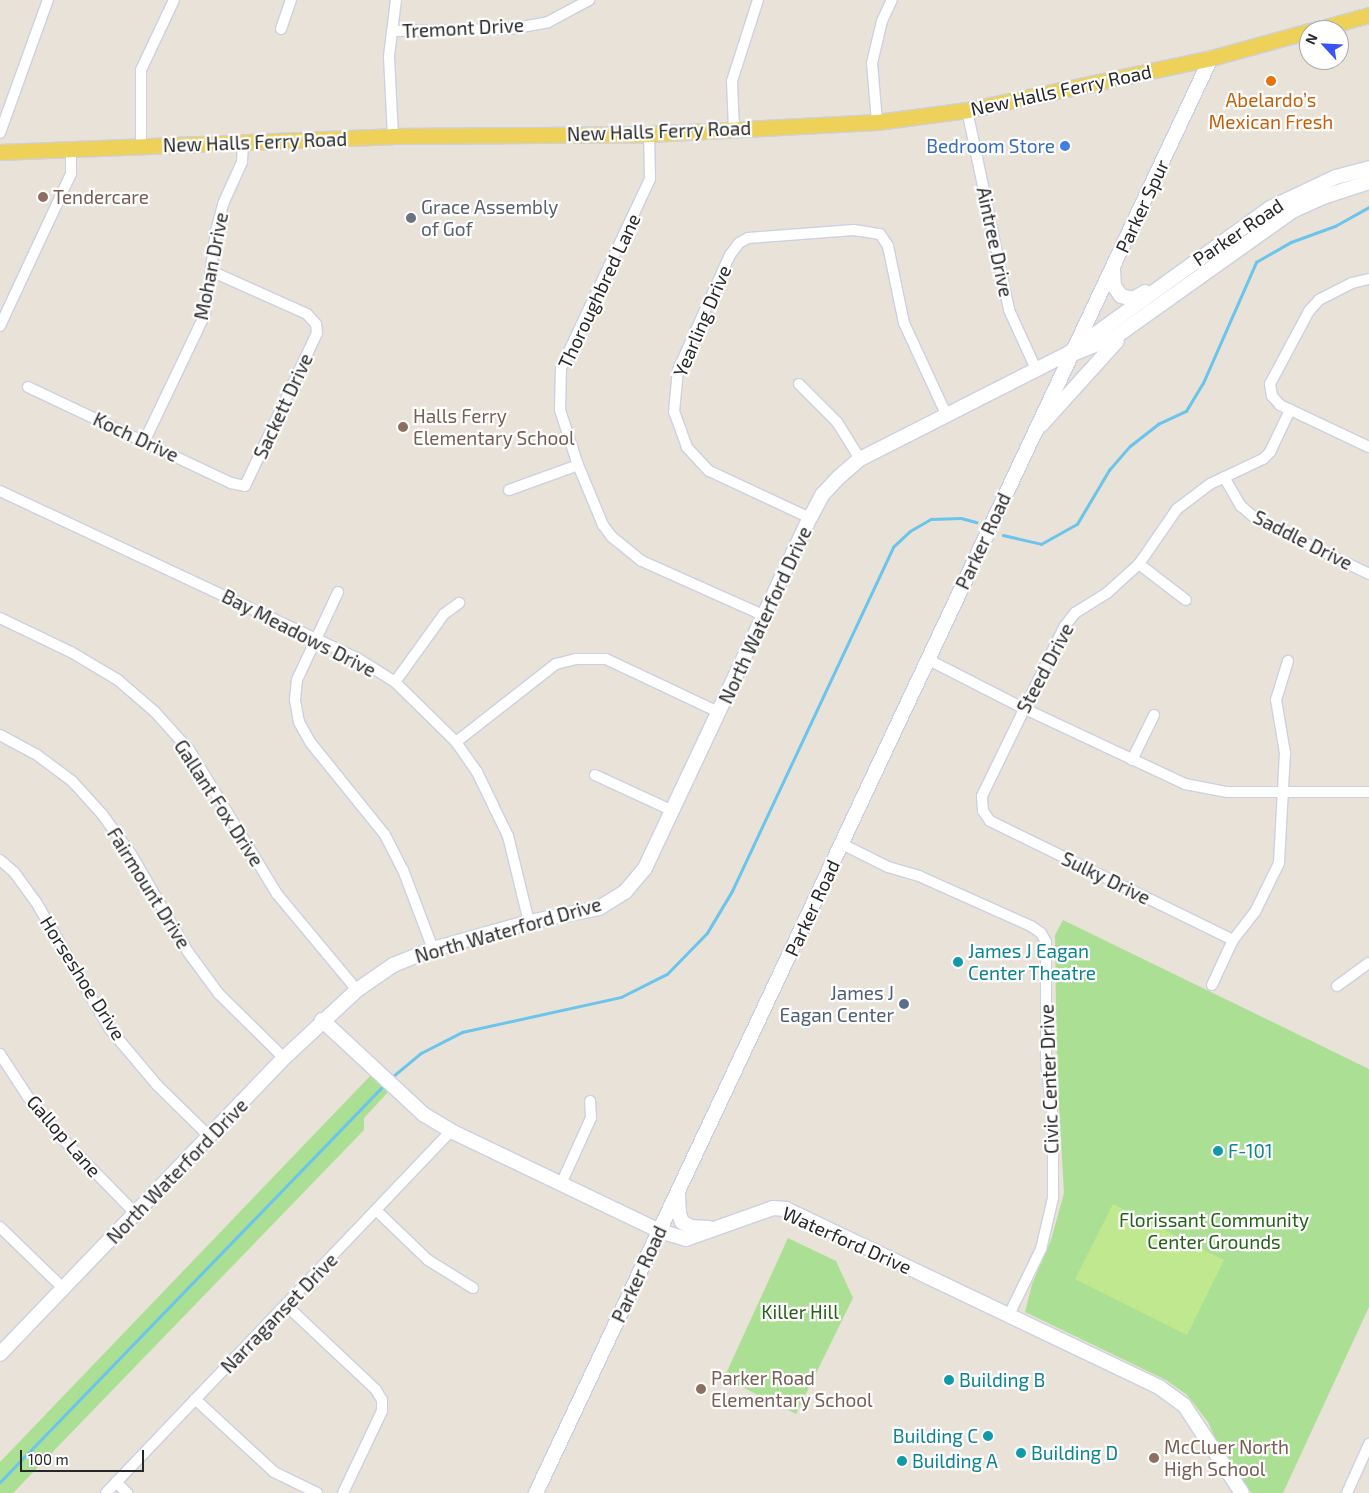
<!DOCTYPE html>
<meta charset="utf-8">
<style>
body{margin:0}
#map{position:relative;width:1369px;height:1493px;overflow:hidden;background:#e9e2d8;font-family:"Exo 2",sans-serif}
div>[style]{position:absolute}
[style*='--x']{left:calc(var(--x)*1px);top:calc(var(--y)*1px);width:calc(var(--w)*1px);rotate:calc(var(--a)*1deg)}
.green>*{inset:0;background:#abe094}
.pitch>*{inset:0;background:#bfe88f}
.stream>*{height:2.5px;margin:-1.25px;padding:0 1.25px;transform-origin:1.25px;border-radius:1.25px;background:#6ac4ec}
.roads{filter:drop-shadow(1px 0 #cdd0e0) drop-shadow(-1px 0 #cdd0e0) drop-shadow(0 1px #cdd0e0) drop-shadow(0 -1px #cdd0e0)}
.street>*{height:10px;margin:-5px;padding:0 5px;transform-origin:5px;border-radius:5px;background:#fff}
.secondary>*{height:14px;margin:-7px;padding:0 7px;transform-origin:7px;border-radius:7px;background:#fff}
.primary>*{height:15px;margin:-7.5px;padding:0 7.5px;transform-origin:7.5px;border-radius:7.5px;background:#edd159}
.dots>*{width:14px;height:14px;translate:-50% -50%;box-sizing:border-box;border:2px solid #fff;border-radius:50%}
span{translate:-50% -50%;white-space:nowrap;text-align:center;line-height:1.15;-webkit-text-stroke:4.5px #fff;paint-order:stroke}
.street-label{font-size:19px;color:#272727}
.food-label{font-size:19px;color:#c56008}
.shop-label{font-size:19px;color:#366cbe}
.right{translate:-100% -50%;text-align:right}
.education-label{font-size:19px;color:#785e54}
.left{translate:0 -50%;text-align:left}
.worship-label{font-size:19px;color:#5b616d}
.culture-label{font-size:19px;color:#0d838f}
.service-label{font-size:19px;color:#4e5e75}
.park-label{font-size:19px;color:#26601a}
.north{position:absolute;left:1299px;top:20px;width:50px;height:50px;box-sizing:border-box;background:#fff;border:1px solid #a9a9a9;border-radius:50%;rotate:295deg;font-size:14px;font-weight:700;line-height:20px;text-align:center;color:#272727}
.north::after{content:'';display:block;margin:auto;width:18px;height:22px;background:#3854f6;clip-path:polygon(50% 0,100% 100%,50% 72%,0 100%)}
.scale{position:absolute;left:20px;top:1450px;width:124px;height:22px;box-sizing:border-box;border:2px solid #272727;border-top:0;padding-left:6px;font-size:15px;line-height:18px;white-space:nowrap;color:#272727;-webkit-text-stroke:4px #fff;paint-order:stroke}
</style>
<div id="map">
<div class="green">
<div style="clip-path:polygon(1063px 920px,1369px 1069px,1369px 1307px,1283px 1493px,1252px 1493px,1242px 1484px,1226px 1463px,1208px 1422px,1187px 1395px,1166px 1380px,1025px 1312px,1032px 1284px,1051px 1240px,1064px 1193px,1057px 1073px,1055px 935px)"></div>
<div style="clip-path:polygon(372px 1074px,390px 1090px,364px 1118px,364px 1130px,13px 1493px,0 1493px,0 1462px)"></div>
<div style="clip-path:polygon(788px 1238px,836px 1261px,853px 1298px,796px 1414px,724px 1378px)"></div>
</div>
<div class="pitch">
<div style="clip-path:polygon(1113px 1204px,1224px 1260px,1187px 1335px,1075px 1279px)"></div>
</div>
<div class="stream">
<div style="--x:1003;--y:535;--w:39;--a:13"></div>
<div style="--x:1041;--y:544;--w:41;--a:-29.1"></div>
<div style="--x:1077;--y:524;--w:63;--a:-59.3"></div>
<div style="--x:1109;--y:470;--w:32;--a:-49"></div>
<div style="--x:1130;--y:446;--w:36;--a:-38"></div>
<div style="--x:1158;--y:424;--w:31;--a:-25"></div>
<div style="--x:1186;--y:411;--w:33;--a:-59"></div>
<div style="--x:1203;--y:383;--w:132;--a:-66.3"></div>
<div style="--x:1256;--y:262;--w:40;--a:-29.7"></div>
<div style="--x:1291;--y:242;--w:47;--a:-20"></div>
<div style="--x:1335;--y:226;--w:39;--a:-29"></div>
<div style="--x:391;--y:1078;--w:39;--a:-40"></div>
<div style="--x:421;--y:1053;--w:46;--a:-27.1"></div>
<div style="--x:462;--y:1032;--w:163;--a:-12.4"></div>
<div style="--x:621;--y:997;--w:51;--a:-26.6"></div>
<div style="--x:667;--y:974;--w:57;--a:-45.7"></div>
<div style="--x:707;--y:933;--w:49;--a:-59.2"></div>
<div style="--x:732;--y:891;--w:380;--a:-64.9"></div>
<div style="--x:893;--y:547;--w:23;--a:-43"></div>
<div style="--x:910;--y:531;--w:24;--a:-30"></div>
<div style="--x:931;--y:519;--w:30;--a:-2"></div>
<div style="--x:961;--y:518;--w:16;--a:15"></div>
<div style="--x:0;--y:1482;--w:554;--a:-45.95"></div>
</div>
<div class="roads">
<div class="street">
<div style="--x:281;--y:29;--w:31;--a:-71"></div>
<div style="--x:392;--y:31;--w:118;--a:-1"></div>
<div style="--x:510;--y:29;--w:39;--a:-10"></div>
<div style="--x:548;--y:22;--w:47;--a:-28.2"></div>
<div style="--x:967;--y:110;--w:204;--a:78.1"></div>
<div style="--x:1009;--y:310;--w:65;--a:65.4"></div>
<div style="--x:877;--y:122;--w:59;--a:-94.8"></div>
<div style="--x:872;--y:63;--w:43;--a:-76.6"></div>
<div style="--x:882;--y:21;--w:23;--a:-65"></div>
<div style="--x:734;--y:129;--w:48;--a:-92.4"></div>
<div style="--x:732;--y:81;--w:85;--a:-72.2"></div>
<div style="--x:0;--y:133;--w:141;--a:-70.2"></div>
<div style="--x:649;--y:134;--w:45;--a:88.7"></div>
<div style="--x:650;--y:179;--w:209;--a:115.2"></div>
<div style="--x:561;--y:368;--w:42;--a:91.4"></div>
<div style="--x:560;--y:410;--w:58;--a:71.9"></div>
<div style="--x:578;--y:465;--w:65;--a:67.4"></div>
<div style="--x:603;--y:525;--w:15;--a:53"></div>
<div style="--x:612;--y:537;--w:38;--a:39"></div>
<div style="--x:642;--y:561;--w:135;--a:24.1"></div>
<div style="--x:393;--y:136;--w:80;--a:-92.9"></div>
<div style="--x:389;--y:56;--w:56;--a:-82.9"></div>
<div style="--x:141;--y:147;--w:77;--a:-90"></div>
<div style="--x:141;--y:70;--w:77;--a:-64.8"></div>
<div style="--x:1369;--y:279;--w:17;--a:167"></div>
<div style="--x:1352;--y:283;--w:37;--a:153"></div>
<div style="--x:1319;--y:300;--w:15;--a:132"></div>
<div style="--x:1309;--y:311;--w:83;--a:118.1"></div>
<div style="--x:1270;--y:384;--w:12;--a:81"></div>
<div style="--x:1272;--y:396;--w:12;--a:48"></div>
<div style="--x:1280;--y:405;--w:98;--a:25.3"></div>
<div style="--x:0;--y:326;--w:168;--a:-65"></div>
<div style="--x:71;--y:174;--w:25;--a:-90"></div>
<div style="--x:799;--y:384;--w:54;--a:45"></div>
<div style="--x:837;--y:422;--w:44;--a:58.1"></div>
<div style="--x:28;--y:387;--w:225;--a:25.3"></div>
<div style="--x:231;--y:483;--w:14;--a:12"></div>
<div style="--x:245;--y:486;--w:169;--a:-64.8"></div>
<div style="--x:317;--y:333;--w:9;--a:-96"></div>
<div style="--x:316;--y:324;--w:13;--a:-132"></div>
<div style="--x:307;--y:314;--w:105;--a:-155.9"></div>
<div style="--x:145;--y:440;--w:140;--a:-64.5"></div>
<div style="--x:205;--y:314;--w:84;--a:-82.5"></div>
<div style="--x:216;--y:231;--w:28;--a:-75"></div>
<div style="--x:223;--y:204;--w:46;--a:-65.7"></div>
<div style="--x:242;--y:162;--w:19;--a:-87"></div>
<div style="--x:1224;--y:477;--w:34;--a:60"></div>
<div style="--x:1241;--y:506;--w:21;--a:41"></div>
<div style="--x:1257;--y:520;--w:124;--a:25.7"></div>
<div style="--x:509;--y:490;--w:73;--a:-19.9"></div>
<div style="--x:0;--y:491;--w:394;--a:25.1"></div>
<div style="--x:357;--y:658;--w:45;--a:32.3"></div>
<div style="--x:395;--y:682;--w:86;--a:44.5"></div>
<div style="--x:456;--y:742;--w:37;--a:55"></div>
<div style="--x:477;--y:772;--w:71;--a:64.2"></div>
<div style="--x:508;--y:836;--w:89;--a:76.3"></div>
<div style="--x:810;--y:518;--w:111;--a:-155"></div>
<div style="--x:709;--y:471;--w:33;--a:-133"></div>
<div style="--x:687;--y:447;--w:37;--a:-110"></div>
<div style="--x:674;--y:412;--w:42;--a:-84.6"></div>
<div style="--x:678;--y:370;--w:126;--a:-65.7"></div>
<div style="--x:730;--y:255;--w:15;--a:-53"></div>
<div style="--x:739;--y:243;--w:10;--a:-29"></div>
<div style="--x:748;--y:238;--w:106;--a:-4.3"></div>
<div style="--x:854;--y:230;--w:26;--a:9"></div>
<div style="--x:880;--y:234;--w:14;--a:56"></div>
<div style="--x:888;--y:246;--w:79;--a:78.3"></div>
<div style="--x:904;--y:323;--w:102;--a:65.2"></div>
<div style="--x:1139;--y:564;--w:59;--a:37.5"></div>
<div style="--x:338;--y:592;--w:97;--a:115"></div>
<div style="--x:297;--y:680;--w:20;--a:96"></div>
<div style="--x:295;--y:700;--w:22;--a:80"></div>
<div style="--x:299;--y:722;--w:23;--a:61"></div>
<div style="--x:310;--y:742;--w:119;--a:51.1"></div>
<div style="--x:385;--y:835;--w:39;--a:63"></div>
<div style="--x:403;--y:870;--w:85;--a:69.2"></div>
<div style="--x:0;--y:618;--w:79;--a:25.6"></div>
<div style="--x:71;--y:652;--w:55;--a:30.8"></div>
<div style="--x:118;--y:680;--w:49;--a:40.9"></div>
<div style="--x:155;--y:712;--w:52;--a:48.1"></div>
<div style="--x:190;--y:751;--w:167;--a:58.7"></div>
<div style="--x:277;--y:894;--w:125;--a:50.2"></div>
<div style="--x:929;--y:660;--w:106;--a:27.1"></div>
<div style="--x:1023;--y:708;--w:179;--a:25.1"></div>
<div style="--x:1185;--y:784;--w:43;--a:10.8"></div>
<div style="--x:1227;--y:792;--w:142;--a:0"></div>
<div style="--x:395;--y:682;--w:84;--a:-54.2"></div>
<div style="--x:444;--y:614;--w:19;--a:-36"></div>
<div style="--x:0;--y:735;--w:42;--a:28.4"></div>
<div style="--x:37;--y:755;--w:44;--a:36.6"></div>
<div style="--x:72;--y:781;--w:45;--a:47.7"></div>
<div style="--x:102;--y:814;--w:49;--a:54.1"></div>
<div style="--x:131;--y:854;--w:113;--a:59.8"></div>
<div style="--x:188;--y:952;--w:52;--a:53.6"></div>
<div style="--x:219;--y:994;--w:91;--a:44.6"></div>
<div style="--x:456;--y:742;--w:127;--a:-38"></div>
<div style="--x:556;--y:664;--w:21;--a:-14"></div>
<div style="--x:576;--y:659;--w:30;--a:0"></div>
<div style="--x:606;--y:659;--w:126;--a:25.3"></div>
<div style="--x:1132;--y:760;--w:50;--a:-63.9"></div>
<div style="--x:595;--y:775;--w:86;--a:24.8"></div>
<div style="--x:842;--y:844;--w:51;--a:26.6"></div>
<div style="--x:888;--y:867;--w:32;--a:16"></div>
<div style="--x:919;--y:876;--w:123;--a:24.1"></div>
<div style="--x:1031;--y:926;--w:12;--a:35"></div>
<div style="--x:1041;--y:933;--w:10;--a:61"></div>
<div style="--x:1046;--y:942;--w:120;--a:90"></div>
<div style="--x:1046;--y:1062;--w:60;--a:83.3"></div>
<div style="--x:1053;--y:1122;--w:76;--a:90"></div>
<div style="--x:1053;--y:1198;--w:52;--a:103.2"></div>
<div style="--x:1041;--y:1249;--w:73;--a:115.9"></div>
<div style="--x:0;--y:860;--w:18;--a:41"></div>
<div style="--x:14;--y:872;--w:37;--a:54"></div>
<div style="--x:36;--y:902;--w:146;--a:59.9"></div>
<div style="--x:109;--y:1028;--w:75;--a:49.9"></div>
<div style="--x:157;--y:1085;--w:74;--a:44.5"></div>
<div style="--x:1233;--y:940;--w:271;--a:-153.9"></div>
<div style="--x:990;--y:821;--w:12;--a:-125"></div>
<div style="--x:983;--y:811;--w:15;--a:-94"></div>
<div style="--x:982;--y:796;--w:188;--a:-64.1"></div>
<div style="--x:1064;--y:627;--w:18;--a:-52"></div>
<div style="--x:1075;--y:613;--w:38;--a:-32"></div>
<div style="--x:1107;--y:593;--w:43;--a:-42.2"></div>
<div style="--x:1139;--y:564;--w:67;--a:-55.4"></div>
<div style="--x:1177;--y:509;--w:41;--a:-37.1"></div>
<div style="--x:1210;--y:484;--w:59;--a:-25.3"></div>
<div style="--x:1263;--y:459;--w:10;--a:-45"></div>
<div style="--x:1270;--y:452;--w:47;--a:-64.5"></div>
<div style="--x:1212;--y:985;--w:50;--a:-65"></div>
<div style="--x:1233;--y:940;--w:36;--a:-52"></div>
<div style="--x:1255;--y:912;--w:55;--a:-63.9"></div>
<div style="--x:1279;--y:863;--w:110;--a:-86.9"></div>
<div style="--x:1285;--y:753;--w:54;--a:-99.6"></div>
<div style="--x:1276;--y:700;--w:41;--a:-72.9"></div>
<div style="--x:1337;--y:986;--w:39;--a:-36"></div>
<div style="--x:0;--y:1054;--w:51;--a:56.9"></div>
<div style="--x:28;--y:1097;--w:52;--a:50.5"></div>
<div style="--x:61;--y:1137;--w:106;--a:45.8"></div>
<div style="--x:561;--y:1184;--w:72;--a:-65.6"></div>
<div style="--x:591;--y:1118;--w:17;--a:-93"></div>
<div style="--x:377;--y:1211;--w:71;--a:43.9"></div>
<div style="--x:428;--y:1260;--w:53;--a:31.9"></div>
<div style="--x:0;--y:1227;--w:89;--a:44.1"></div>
<div style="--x:287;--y:1306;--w:122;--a:43.3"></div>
<div style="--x:376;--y:1390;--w:12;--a:59"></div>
<div style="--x:382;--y:1400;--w:11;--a:90"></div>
<div style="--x:382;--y:1411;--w:91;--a:115.4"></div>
<div style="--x:195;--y:1399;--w:108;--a:42.7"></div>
<div style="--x:274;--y:1472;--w:48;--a:26"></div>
<div style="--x:116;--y:1482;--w:16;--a:45"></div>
<div style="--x:106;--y:1493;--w:500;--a:-46.38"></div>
<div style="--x:1347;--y:1493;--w:54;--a:-65.8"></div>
</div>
<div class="secondary">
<div style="--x:1113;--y:269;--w:17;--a:87"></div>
<div style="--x:1114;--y:286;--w:12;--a:55"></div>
<div style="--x:1121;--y:296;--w:12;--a:14"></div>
<div style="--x:1133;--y:299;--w:14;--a:-30"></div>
<div style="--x:1075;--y:353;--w:43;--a:-21.8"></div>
<div style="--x:1115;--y:337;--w:217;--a:-35.4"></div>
<div style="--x:1292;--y:211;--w:37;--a:-24"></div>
<div style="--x:1326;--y:196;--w:45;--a:-18"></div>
<div style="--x:1041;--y:425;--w:113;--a:-47.9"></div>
<div style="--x:322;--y:1020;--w:138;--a:42.9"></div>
<div style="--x:423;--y:1114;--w:33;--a:31"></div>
<div style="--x:451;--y:1131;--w:232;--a:25.6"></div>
<div style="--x:660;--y:1231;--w:27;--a:17"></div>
<div style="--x:686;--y:1239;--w:92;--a:-19.6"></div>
<div style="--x:773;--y:1208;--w:13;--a:4"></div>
<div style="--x:786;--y:1209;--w:413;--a:25.5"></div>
<div style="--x:1159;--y:1387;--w:31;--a:36"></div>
<div style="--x:1184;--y:1405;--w:105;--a:56.6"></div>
<div style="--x:678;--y:1195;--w:19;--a:87"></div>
<div style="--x:679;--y:1214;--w:9;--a:69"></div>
<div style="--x:682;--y:1222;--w:10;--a:29"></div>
<div style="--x:691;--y:1227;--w:18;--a:3"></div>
<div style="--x:0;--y:1354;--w:410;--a:-46.2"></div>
<div style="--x:284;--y:1058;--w:100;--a:-43"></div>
<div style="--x:357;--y:990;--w:44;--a:-34.8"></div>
<div style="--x:393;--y:965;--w:43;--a:-21.8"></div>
<div style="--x:433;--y:949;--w:100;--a:-15.7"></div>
<div style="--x:529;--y:922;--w:71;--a:-11.3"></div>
<div style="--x:599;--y:908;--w:31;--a:-32"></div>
<div style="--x:625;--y:892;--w:31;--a:-50"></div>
<div style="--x:645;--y:868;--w:387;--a:-64.8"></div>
<div style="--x:810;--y:518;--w:27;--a:-62"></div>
<div style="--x:823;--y:494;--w:23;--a:-47"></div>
<div style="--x:839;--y:477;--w:28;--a:-41"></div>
<div style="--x:860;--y:459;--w:234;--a:-26.9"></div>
<div style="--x:1069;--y:353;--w:248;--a:-35.8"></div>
<div style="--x:1270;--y:208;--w:73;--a:-25.2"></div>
<div style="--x:1336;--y:177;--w:34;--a:-15"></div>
<div style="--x:536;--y:1493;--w:1586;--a:-64.81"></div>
</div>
<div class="primary">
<div style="--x:1314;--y:30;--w:57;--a:-15.3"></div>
<div style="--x:0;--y:152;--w:392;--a:-2.3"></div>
<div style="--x:392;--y:136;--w:257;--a:-0.4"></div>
<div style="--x:649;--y:134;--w:228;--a:-3"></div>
<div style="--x:877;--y:122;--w:91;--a:-7.6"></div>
<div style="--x:967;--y:110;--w:249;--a:-12"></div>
<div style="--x:1211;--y:58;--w:102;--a:-15.4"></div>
</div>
</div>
<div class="dots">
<div style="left:1271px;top:81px;background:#e8710a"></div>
<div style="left:1065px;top:146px;background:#3f7fe0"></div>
<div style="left:43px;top:197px;background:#8d6e63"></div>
<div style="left:411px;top:218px;background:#6b7280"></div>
<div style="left:403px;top:427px;background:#8d6e63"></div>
<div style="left:958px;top:962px;background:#0f9aa8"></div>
<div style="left:904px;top:1004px;background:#5c6f8a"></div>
<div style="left:1218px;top:1151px;background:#0f9aa8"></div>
<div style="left:949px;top:1380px;background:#0f9aa8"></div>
<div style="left:701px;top:1389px;background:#8d6e63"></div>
<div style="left:988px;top:1436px;background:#0f9aa8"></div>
<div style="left:1021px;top:1453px;background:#0f9aa8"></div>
<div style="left:1154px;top:1458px;background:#8d6e63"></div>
<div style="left:902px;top:1461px;background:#0f9aa8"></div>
</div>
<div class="street-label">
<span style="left:463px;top:28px;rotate:-3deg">Tremont Drive</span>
<span style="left:1061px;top:90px;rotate:-12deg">New Halls Ferry Road</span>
<span style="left:659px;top:131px;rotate:-2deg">New Halls Ferry Road</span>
<span style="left:255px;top:142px;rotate:-2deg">New Halls Ferry Road</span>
<span style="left:1142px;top:206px;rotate:-65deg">Parker Spur</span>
<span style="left:1238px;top:232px;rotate:-34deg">Parker Road</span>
<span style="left:995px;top:242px;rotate:78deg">Aintree Drive</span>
<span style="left:211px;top:266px;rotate:-79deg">Mohan Drive</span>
<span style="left:599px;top:291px;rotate:-65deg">Thoroughbred Lane</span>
<span style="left:702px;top:321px;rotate:-67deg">Yearling Drive</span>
<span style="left:283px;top:406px;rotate:-65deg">Sackett Drive</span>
<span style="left:136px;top:437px;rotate:25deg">Koch Drive</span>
<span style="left:1303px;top:540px;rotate:27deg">Saddle Drive</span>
<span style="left:983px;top:541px;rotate:-65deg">Parker Road</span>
<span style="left:765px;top:615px;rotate:-65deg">North Waterford Drive</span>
<span style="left:299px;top:633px;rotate:27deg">Bay Meadows Drive</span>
<span style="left:1045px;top:668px;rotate:-62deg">Steed Drive</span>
<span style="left:219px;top:803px;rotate:57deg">Gallant Fox Drive</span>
<span style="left:1106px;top:878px;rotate:26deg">Sulky Drive</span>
<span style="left:149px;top:888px;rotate:58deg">Fairmount Drive</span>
<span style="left:812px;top:908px;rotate:-65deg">Parker Road</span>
<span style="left:508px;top:930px;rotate:-16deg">North Waterford Drive</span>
<span style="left:83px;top:978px;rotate:58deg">Horseshoe Drive</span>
<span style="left:1049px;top:1079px;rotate:-92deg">Civic Center Drive</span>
<span style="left:64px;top:1136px;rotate:49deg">Gallop Lane</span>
<span style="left:177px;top:1171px;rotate:-46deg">North Waterford Drive</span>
<span style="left:847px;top:1240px;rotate:24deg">Waterford Drive</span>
<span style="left:639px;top:1274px;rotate:-65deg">Parker Road</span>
<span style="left:279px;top:1313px;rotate:-46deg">Narraganset Drive</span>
</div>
<div class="food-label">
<span style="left:1271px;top:111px">Abelardo’s<br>Mexican Fresh</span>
</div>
<div class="shop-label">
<span class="right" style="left:1055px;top:146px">Bedroom Store</span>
</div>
<div class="education-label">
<span class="left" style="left:53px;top:197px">Tendercare</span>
<span class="left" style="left:413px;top:427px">Halls Ferry<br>Elementary School</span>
<span class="left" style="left:711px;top:1389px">Parker Road<br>Elementary School</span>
<span class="left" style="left:1164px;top:1458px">McCluer North<br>High School</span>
</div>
<div class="worship-label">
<span class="left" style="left:421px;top:218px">Grace Assembly<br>of Gof</span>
</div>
<div class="culture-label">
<span class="left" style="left:968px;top:962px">James J Eagan<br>Center Theatre</span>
<span class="left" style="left:1228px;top:1151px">F-101</span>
<span class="left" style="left:959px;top:1380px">Building B</span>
<span class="right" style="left:978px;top:1436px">Building C</span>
<span class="left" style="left:1031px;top:1453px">Building D</span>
<span class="left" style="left:912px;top:1461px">Building A</span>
</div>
<div class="service-label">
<span class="right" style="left:894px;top:1004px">James J<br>Eagan Center</span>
</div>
<div class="park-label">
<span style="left:1214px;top:1231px">Florissant Community<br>Center Grounds</span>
<span style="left:800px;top:1312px">Killer Hill</span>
</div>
<div class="north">N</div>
<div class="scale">100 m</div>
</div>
